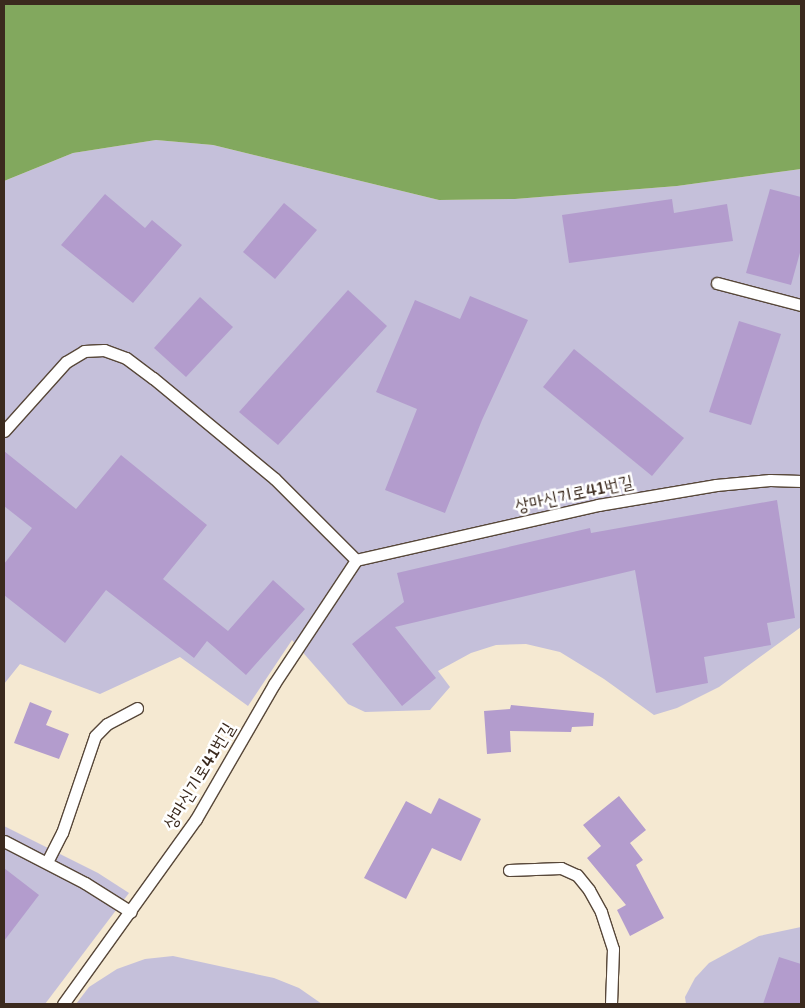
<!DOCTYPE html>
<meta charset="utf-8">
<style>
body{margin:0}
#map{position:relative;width:805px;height:1008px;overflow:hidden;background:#f5e9d2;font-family:Itim,"Poor Story",sans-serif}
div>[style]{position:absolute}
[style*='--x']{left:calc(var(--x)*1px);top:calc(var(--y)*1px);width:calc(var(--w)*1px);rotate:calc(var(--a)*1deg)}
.industrial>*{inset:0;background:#c5c0da}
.forest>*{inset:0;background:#82a85e}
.building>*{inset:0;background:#b39ccd}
.roads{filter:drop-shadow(1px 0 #574739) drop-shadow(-1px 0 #574739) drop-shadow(0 1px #574739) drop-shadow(0 -1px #574739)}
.service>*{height:11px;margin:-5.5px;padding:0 5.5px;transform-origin:5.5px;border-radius:5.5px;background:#fff}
span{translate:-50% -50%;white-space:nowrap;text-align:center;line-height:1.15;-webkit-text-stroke:5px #fff;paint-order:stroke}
.street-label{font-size:18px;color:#3b2a1e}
.frame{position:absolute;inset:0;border:5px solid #3b2a1e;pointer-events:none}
</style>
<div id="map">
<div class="industrial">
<div style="clip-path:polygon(156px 140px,213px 145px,439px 200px,515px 199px,677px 186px,801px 169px,801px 627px,719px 687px,677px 708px,654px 715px,604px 679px,560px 652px,526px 644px,496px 645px,471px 653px,438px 671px,450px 687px,430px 710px,365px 712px,348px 704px,292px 640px,248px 706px,180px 657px,100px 694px,20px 664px,4px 684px,4px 181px,73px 153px)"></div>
<div style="clip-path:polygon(4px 826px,98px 873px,129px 893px,45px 1004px,4px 1004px)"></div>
<div style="clip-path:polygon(801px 927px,801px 1004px,686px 1004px,685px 997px,695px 978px,709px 963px,759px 936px)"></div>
<div style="clip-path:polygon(173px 956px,274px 978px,299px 988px,322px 1004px,76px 1004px,89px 987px,117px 969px,145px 959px)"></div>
</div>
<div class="forest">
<div style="clip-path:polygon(4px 4px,801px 4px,801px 169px,677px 186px,515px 199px,439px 200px,213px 145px,156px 140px,73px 153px,4px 181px)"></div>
</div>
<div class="building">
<div style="clip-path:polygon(770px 189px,801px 197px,801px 249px,791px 285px,746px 273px)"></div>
<div style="clip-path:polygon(105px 194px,145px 228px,152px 220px,182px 245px,133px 303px,61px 245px)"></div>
<div style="clip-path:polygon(672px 199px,674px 213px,727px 204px,733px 241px,569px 263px,562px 215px)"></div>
<div style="clip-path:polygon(284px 203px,317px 230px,275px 279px,243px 252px)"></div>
<div style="clip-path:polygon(348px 290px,387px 326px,278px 445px,239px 412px)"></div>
<div style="clip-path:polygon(470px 296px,528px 320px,482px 420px,445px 513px,385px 490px,417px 409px,376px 392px,415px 300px,460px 319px)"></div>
<div style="clip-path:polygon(200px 297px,233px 327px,186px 377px,154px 348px)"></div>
<div style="clip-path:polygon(739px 321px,781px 334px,751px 425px,709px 412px)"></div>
<div style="clip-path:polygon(574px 349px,684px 438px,652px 476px,543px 387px)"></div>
<div style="clip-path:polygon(4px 451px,76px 509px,121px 455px,207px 525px,163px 579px,228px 631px,273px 580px,305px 609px,246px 675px,207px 641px,194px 658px,106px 590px,65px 643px,4px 595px,4px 564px,32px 528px,4px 506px)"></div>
<div style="clip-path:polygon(777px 500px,795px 618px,767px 623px,771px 645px,704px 657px,708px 683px,656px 693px,635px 570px,395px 627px,436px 678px,402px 706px,352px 644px,404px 602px,397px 573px,590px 528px,591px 533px)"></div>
<div style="clip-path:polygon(30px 702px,52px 711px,46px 725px,69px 734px,59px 759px,14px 743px)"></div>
<div style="clip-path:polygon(511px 705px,594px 713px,593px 726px,572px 727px,571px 732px,510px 731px,511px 752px,487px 754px,484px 711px,510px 709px)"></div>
<div style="clip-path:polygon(619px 796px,646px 830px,630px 843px,643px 860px,636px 865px,664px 918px,630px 936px,617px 910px,626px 905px,587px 858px,601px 846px,583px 825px)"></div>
<div style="clip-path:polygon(439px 798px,481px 819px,461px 861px,432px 848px,406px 899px,364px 878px,406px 801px,431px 814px)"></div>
<div style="clip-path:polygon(4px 868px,39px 895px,4px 941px)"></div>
<div style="clip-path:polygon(779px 957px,801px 964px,801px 1004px,763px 1004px)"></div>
</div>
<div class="roads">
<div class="service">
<div style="--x:717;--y:283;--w:87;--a:14.7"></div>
<div style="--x:4;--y:431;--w:93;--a:-48.1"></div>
<div style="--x:66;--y:362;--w:21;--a:-31"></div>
<div style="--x:84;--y:351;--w:20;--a:-3"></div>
<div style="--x:104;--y:350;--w:23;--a:20"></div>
<div style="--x:126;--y:358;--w:34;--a:37"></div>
<div style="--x:153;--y:378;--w:158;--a:39.6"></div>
<div style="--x:275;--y:479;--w:115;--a:45"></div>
<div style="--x:4;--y:841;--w:91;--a:27.4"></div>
<div style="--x:85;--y:883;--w:54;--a:32.2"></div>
<div style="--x:47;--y:862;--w:33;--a:-63"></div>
<div style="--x:62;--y:833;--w:102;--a:-71.2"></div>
<div style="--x:95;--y:736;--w:17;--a:-45"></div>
<div style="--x:107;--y:724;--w:34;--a:-28"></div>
<div style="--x:509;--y:870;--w:52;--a:-2.2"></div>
<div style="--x:561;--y:868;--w:17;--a:24"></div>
<div style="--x:577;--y:875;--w:19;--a:51"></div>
<div style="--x:589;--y:890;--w:25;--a:61"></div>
<div style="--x:601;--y:912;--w:39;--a:72"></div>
<div style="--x:613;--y:949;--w:55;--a:92.1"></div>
<div style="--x:63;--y:1004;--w:228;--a:-54.3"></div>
<div style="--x:196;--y:819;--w:156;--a:-60"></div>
<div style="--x:274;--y:684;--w:149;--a:-56.5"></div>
<div style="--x:356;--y:560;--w:248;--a:-12.8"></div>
<div style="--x:598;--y:505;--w:120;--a:-9.6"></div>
<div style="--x:716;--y:485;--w:54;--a:-5.3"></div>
<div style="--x:770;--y:480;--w:31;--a:2"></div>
</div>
</div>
<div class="street-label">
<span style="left:574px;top:494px;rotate:-12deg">상마신기로41번길</span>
<span style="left:199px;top:776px;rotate:-59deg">상마신기로41번길</span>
</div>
<div class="frame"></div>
</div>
